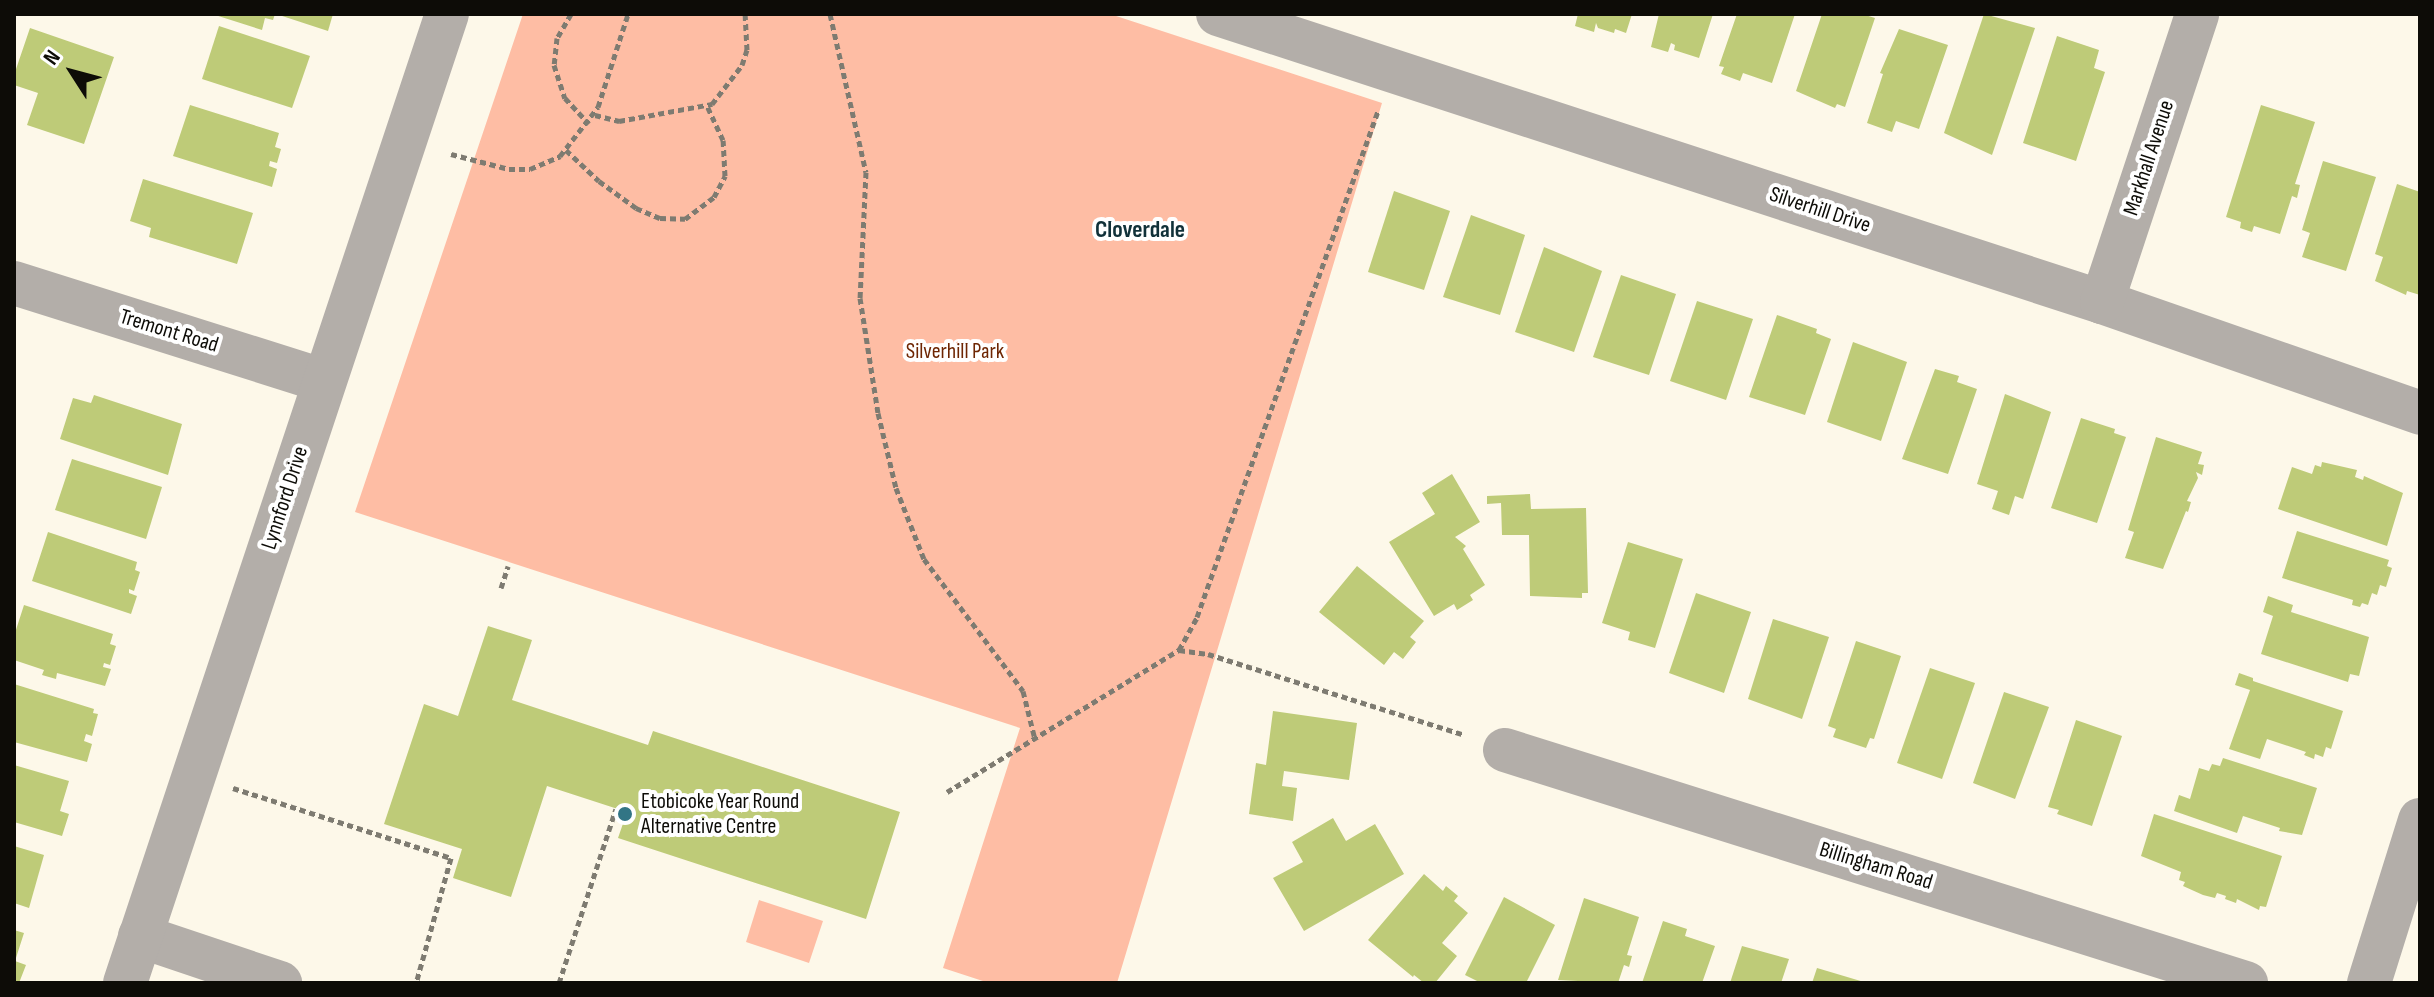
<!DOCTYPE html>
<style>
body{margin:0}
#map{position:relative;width:2434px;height:997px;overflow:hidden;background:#fdf8e9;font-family:"Sofia Sans Condensed",sans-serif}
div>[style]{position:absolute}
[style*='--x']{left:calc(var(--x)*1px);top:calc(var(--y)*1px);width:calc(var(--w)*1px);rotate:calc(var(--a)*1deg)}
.green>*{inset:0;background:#febda4}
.building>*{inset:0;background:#becb78}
.path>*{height:5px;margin-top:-2.5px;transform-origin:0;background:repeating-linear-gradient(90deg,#7e7b71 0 6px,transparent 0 10px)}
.street>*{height:44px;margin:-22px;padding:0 22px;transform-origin:22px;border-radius:22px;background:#b3aea9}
.dots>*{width:22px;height:22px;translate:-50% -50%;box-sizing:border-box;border:4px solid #fff;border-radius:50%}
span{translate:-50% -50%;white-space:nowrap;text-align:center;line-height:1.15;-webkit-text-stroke:8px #fff;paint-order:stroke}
.street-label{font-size:22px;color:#0d0c07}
.park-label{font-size:22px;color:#6e2603}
.poi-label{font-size:22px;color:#0d0c07}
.left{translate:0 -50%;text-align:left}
.neighbourhood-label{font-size:24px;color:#113139;font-weight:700}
.frame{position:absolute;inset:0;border:16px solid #0d0c07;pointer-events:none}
.north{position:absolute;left:32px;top:32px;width:80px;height:80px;-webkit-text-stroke:6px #fff;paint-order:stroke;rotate:306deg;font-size:22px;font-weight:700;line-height:32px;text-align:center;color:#0d0c07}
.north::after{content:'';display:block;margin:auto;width:28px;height:36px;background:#0d0c07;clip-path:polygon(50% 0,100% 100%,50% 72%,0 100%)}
</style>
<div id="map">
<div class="green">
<div style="clip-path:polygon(523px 14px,1110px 14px,1382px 103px,1117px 983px,989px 983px,943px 968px,1020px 728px,355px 512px)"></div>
<div style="clip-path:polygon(759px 900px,823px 921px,809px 963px,746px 942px)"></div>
</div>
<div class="building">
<div style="clip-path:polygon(212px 14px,275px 14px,273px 20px,265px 18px,262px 30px)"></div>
<div style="clip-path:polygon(276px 14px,333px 14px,328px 31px)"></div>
<div style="clip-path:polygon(1578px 14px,1632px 14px,1626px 33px,1615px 29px,1614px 33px,1598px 28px,1596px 23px,1594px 32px,1575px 26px)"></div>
<div style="clip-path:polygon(1659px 14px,1713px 14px,1699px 58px,1674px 50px,1675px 45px,1671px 43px,1668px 52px,1651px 47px)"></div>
<div style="clip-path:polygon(1737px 14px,1795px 14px,1772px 83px,1743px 73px,1740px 81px,1721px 74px,1724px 67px,1719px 66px)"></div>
<div style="clip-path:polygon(1822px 14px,1862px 14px,1875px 18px,1845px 107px,1837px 104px,1835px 108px,1796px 91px)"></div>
<div style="clip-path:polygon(1984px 14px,2035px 28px,1992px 155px,1944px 133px)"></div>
<div style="clip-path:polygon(219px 26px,310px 56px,292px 108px,202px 79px)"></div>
<div style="clip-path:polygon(30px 28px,114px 57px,84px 144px,27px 125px,38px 93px,14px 85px,14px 75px)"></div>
<div style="clip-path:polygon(1899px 29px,1948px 45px,1919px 129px,1896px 121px,1892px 132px,1867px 123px,1883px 74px,1880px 73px)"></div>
<div style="clip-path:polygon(2057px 36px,2099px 50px,2094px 68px,2105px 72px,2076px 161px,2023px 143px)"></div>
<div style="clip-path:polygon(190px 105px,279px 133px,275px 147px,281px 149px,277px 163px,270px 161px,269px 166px,277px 169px,272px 187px,173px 156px)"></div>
<div style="clip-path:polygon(2261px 105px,2315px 122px,2295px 184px,2300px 185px,2297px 198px,2292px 196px,2280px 234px,2254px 226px,2252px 232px,2240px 228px,2241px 222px,2226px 217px)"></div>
<div style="clip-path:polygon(2323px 161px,2376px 177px,2346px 271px,2302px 257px,2310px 233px,2302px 230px)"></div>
<div style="clip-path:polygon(143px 179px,253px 213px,237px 264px,149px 237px,151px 228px,130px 221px)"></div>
<div style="clip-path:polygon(2397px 184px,2420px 192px,2420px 295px,2407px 291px,2406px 295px,2375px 281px,2383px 257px,2375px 254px)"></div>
<div style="clip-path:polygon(1394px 191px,1450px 211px,1424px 290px,1368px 272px)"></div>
<div style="clip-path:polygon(1471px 215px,1525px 235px,1500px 315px,1443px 297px)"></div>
<div style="clip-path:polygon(1544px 247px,1602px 271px,1574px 352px,1515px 332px)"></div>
<div style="clip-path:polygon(1621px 275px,1676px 294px,1649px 375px,1593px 357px)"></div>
<div style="clip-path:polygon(1697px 301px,1753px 319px,1726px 400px,1670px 381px)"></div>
<div style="clip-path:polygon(1777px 315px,1817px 329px,1816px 333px,1831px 339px,1805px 415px,1749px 397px)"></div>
<div style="clip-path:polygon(1853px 342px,1907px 362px,1881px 441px,1827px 422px)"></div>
<div style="clip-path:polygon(1935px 369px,1959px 376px,1957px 382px,1977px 389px,1948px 474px,1902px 459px)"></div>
<div style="clip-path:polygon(2005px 394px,2051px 412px,2023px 499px,2015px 496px,2009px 515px,1992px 509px,1998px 491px,1977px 484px)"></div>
<div style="clip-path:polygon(94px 395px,182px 424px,168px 475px,60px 439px,73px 398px,91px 403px)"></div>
<div style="clip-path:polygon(2081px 418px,2115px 429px,2114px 433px,2126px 437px,2097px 523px,2051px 508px)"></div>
<div style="clip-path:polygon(2156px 437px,2202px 452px,2198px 464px,2204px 465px,2202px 475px,2196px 472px,2198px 478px,2187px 501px,2191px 502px,2188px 512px,2186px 511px,2163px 569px,2125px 558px,2134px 532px,2128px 530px)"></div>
<div style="clip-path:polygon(72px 459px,162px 487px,146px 539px,55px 510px)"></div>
<div style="clip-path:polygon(2322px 462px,2357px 470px,2355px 477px,2363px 480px,2364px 476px,2403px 493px,2387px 546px,2278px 509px,2292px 467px,2312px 474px,2315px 465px,2321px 467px)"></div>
<div style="clip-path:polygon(1452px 474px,1480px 522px,1455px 537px,1466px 546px,1463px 549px,1485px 585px,1470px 595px,1473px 600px,1457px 610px,1454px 604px,1434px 616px,1389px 542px,1435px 514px,1422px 493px)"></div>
<div style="clip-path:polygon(1530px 494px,1531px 509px,1586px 508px,1588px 593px,1582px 593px,1582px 598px,1530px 596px,1529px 535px,1502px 535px,1501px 503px,1487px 504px,1487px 496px)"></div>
<div style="clip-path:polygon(2297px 531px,2389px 560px,2387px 566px,2392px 568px,2386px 587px,2380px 585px,2377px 595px,2372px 593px,2368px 605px,2362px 603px,2360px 607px,2352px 605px,2353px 600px,2282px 578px)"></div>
<div style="clip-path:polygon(48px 532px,137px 562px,135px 570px,140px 572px,134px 591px,129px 589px,129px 593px,137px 596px,131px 614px,32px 581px)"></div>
<div style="clip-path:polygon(1628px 542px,1683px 559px,1655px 648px,1628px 640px,1630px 632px,1602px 623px)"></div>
<div style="clip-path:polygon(1357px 566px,1424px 621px,1410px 637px,1416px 642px,1403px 659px,1394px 652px,1384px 665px,1319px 612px)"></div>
<div style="clip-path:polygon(1696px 593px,1751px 612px,1724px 693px,1669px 673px)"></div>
<div style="clip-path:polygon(2268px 596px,2293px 605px,2291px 612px,2369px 637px,2359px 676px,2350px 674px,2348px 682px,2261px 654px,2273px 616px,2263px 612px)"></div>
<div style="clip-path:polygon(24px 605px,113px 634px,110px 644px,116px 646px,110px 665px,104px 663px,103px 667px,111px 669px,105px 686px,57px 673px,56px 679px,42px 675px,44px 670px,14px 660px,14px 636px)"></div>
<div style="clip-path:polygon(1773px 619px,1829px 637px,1802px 719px,1748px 699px)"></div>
<div style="clip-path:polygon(488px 626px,532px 640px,512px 700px,648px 745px,653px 731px,900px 812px,866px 919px,618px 838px,627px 812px,547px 786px,511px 897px,453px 878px,462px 849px,384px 824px,424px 704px,458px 716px)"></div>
<div style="clip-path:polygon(1856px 641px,1901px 656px,1874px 739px,1870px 738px,1866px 748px,1833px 737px,1836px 729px,1828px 726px)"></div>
<div style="clip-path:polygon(1930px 668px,1975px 683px,1942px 779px,1897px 763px)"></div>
<div style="clip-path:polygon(2239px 673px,2253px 678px,2253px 681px,2343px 711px,2331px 749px,2326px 747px,2323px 757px,2315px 754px,2314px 759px,2304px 755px,2306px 752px,2267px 739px,2260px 759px,2229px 749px,2250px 690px,2235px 685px)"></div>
<div style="clip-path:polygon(14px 684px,94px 709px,93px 713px,98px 714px,92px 736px,86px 734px,84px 741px,92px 744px,87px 762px,14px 742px)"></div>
<div style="clip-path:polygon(2004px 692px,2049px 707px,2015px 799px,1973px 783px)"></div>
<div style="clip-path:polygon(1273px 711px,1357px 723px,1349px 780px,1284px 771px,1282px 786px,1297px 788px,1293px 821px,1249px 814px,1256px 763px,1266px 765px)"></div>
<div style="clip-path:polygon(2076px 720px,2122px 736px,2092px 826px,2057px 814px,2059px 810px,2048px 807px)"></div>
<div style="clip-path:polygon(2223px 758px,2317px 788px,2302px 835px,2279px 831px,2280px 828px,2243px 816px,2237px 833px,2174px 811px,2179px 795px,2190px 799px,2199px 768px,2209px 771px,2212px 764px,2220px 766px)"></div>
<div style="clip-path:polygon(14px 765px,69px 781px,60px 811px,69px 814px,62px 836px,14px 822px)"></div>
<div style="clip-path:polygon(2154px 814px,2282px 856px,2266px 907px,2260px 906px,2259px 910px,2237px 899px,2236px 903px,2225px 899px,2226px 896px,2217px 893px,2215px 898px,2203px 895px,2183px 886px,2185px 882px,2179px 880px,2181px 872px,2141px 856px)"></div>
<div style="clip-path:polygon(1333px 818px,1346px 841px,1375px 824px,1404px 874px,1304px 931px,1273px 878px,1303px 862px,1292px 842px)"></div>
<div style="clip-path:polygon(14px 846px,44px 855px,29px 908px,14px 903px)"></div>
<div style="clip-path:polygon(1424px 874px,1443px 891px,1446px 886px,1458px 896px,1454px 901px,1468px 913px,1442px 943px,1457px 956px,1435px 983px,1424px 983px,1414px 975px,1413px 977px,1368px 940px)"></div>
<div style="clip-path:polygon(1504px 897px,1555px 925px,1526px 983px,1481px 983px,1465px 975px)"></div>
<div style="clip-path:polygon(1584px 898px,1639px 917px,1627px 955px,1632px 956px,1629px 967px,1624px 965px,1618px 983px,1558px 980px)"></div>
<div style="clip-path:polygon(1663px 921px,1687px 929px,1685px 936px,1715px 946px,1702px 983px,1642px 983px)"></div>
<div style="clip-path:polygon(14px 930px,24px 933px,15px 961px,26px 965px,19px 983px,14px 983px)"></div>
<div style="clip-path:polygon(1742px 946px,1789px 959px,1781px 983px,1730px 983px)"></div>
<div style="clip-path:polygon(1817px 968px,1864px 982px,1864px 983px,1812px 983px)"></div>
</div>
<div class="path">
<div style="--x:571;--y:14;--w:28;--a:120"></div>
<div style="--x:557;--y:38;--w:27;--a:96"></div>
<div style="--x:554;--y:65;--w:35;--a:72"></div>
<div style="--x:565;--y:98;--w:35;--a:47"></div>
<div style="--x:830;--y:14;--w:162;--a:77.2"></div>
<div style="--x:866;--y:172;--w:126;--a:92.7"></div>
<div style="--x:860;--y:298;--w:116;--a:81.1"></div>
<div style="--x:878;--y:413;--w:77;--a:76.5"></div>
<div style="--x:896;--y:488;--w:76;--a:68.5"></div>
<div style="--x:924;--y:559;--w:165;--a:53.1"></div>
<div style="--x:1023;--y:691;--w:49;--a:76"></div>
<div style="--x:595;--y:115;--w:25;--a:14"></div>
<div style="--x:619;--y:121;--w:95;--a:-10.4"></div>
<div style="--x:712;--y:104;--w:49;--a:-52.4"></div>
<div style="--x:742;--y:65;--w:16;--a:-72"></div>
<div style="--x:747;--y:50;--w:36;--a:-93"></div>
<div style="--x:566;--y:150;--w:45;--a:43.2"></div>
<div style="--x:599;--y:181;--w:46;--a:36.1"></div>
<div style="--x:636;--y:208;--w:26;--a:23"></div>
<div style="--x:660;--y:218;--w:25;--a:2"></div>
<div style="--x:685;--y:219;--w:36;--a:-37"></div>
<div style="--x:714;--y:197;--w:24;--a:-62"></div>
<div style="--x:725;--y:176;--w:36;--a:-93"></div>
<div style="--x:723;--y:140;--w:38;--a:-115"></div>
<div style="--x:451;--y:154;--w:60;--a:14.5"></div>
<div style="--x:509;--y:169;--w:21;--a:0"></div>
<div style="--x:530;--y:169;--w:33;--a:-23"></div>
<div style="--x:560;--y:156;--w:62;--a:-52.2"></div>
<div style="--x:598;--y:107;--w:98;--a:-72.1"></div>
<div style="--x:501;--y:588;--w:23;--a:-72"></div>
<div style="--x:1179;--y:650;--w:29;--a:8"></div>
<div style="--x:1208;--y:654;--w:269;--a:17.5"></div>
<div style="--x:233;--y:788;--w:229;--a:17.8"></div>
<div style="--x:451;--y:858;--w:130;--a:105.6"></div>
<div style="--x:947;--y:792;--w:272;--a:-31.5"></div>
<div style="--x:1179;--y:650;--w:38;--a:-61"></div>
<div style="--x:1197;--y:617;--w:537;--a:-70.32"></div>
<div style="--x:559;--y:983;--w:183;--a:-71.9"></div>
</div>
<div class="street">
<div style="--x:1218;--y:14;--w:930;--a:18.05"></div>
<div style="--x:2102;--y:302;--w:337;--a:19.2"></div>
<div style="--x:14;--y:283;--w:325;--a:17.5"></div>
<div style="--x:2102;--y:302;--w:303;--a:-71.7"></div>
<div style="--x:1505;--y:750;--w:777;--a:17.46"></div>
<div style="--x:140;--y:936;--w:148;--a:18.6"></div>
<div style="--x:125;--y:983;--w:1021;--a:-71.62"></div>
<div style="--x:2369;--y:983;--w:171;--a:-72.6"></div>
</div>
<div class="dots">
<div style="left:625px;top:814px;background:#327585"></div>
</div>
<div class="street-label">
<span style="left:2149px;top:158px;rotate:-72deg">Markhall Avenue</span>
<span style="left:1820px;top:210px;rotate:18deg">Silverhill Drive</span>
<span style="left:169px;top:331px;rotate:17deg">Tremont Road</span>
<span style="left:285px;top:498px;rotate:-72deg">Lynnford Drive</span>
<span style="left:1876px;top:866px;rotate:17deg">Billingham Road</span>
</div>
<div class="park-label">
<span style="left:955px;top:352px">Silverhill Park</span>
</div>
<div class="poi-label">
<span class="left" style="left:641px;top:814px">Etobicoke Year Round<br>Alternative Centre</span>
</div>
<div class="neighbourhood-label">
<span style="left:1140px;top:230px">Cloverdale</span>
</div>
<div class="frame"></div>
<div class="north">N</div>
</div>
